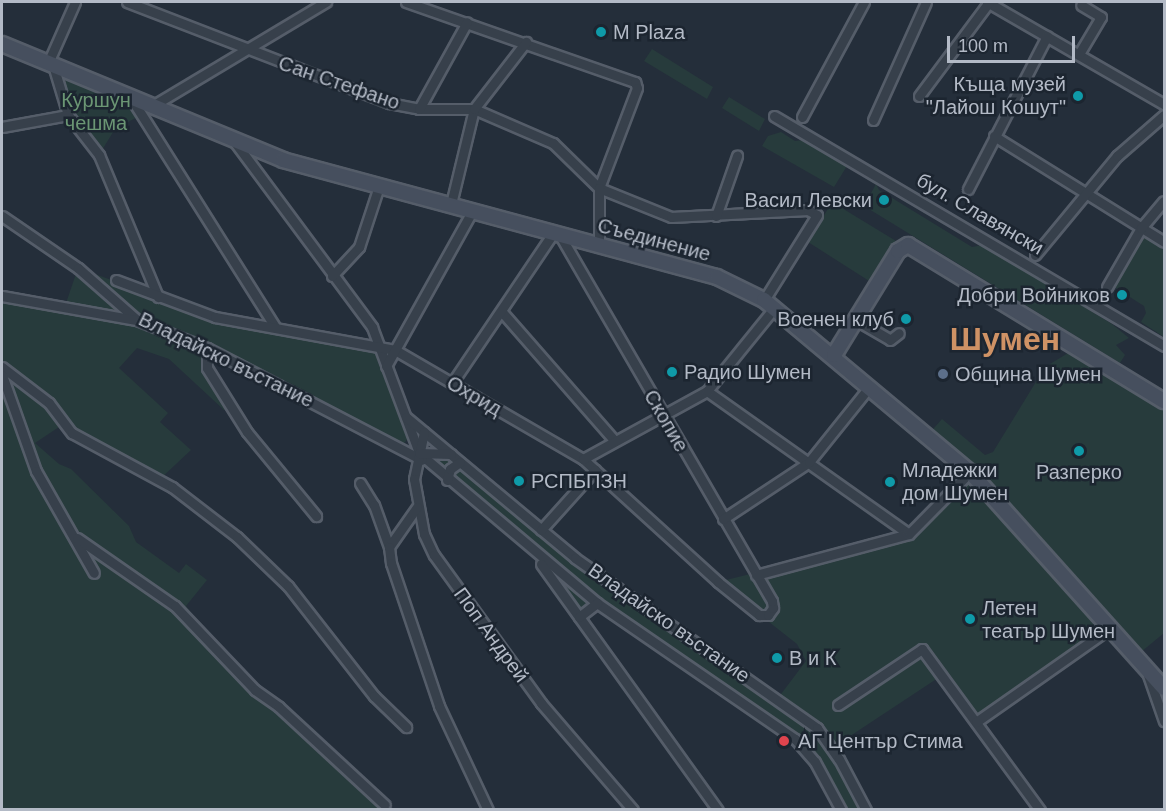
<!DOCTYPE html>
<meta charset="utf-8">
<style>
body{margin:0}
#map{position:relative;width:1166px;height:811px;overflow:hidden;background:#242e3a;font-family:Arial,sans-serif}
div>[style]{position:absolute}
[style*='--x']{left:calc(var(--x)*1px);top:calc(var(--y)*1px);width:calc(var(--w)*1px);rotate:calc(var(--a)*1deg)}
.green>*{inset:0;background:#273b3c}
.roads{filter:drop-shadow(2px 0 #555d69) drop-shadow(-2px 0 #555d69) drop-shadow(0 2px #555d69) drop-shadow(0 -2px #555d69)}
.street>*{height:9px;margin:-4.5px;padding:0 4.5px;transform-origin:4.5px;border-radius:4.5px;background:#37404b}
.secondary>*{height:14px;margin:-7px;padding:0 7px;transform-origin:7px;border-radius:7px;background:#464f5e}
.dots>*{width:16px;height:16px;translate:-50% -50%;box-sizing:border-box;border:3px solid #1c2530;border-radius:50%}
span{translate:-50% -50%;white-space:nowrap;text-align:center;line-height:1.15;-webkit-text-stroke:5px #1c2530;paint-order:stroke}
.poi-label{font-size:20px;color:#b3bac6}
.left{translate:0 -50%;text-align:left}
.right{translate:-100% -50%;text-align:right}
.street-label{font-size:20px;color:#b3bac6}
.park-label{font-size:20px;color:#6b9674}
.town-label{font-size:32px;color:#cf9265;font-weight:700}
.frame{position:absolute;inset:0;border:3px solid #b3bac6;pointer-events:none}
.scale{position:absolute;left:947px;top:36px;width:128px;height:27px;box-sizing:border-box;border:3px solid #b3bac6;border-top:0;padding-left:8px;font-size:18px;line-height:21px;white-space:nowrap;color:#b3bac6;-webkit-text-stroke:4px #1c2530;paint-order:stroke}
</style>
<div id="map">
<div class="green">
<div style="clip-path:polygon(652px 49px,713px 87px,707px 99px,644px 61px)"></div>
<div style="clip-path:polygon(53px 65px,131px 98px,141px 115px,115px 129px,99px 155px,79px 130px)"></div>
<div style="clip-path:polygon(729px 97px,765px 119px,759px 131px,722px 108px)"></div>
<div style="clip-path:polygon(781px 132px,795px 141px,804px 140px,847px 166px,834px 187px,762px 146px,768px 136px)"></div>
<div style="clip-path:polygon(876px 184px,879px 190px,972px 247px,983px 245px,1112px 324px,1129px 338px,1116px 345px,1125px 355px,1120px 363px,864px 206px)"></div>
<div style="clip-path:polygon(832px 202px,901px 244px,877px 286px,808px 242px)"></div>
<div style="clip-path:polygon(1144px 237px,1164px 250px,1164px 337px,1141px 322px,1146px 313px,1144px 306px,1114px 287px)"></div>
<div style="clip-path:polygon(78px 268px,215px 317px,380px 347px,410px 436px,401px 447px,207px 348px,205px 359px,235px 410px,224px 410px,169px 359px,137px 348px,119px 368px,168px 413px,160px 422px,191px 450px,159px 480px,117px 459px,65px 423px,35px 443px,59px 464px,71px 469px,129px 526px,136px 542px,179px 573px,186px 564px,207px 580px,186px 606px,200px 625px,196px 630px,357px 782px,391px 809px,2px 809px,2px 296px,65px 306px)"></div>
<div style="clip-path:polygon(1078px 347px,1164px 401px,1164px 633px,1135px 657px,1110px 629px,976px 722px,941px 676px,832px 748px,866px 809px,841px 809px,806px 749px,597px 603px,579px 617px,554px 572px,432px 466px,439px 457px,457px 462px,575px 558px,778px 698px,806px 661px,797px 644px,718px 582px,909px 534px,970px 472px,927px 436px,942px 419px,985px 455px,993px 452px,1045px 367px)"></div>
</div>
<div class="roads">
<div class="street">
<div style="--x:127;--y:2;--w:281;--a:21.1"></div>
<div style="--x:389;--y:103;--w:31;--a:11"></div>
<div style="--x:419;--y:109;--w:55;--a:0"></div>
<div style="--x:474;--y:109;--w:86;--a:23.3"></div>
<div style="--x:553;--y:143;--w:64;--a:44.4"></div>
<div style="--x:599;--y:188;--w:78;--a:21.9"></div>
<div style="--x:671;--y:217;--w:137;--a:-2.9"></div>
<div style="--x:808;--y:210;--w:10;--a:29"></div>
<div style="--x:817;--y:215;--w:100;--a:121.9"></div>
<div style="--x:406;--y:2;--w:243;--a:19.3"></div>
<div style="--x:635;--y:82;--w:6;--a:72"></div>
<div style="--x:637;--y:88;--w:107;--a:110.8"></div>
<div style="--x:599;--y:188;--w:57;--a:90"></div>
<div style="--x:987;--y:2;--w:204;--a:30"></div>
<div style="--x:1079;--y:54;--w:43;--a:-59.3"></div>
<div style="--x:1101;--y:17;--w:23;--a:-149"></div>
<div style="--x:48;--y:63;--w:67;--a:-66.1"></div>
<div style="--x:53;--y:65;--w:52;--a:73.3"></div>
<div style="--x:68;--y:115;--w:51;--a:52.2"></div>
<div style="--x:99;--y:155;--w:154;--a:67.4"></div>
<div style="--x:919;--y:96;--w:117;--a:-53.3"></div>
<div style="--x:131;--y:98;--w:271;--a:57.8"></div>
<div style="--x:152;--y:106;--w:203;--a:-30.9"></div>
<div style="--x:419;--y:109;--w:99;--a:-61.1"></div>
<div style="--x:774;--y:116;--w:453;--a:30.5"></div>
<div style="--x:802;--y:117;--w:131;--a:-61.7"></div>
<div style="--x:873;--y:120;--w:129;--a:-65.8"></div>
<div style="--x:2;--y:127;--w:67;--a:-10.3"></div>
<div style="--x:994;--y:136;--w:200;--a:31.9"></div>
<div style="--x:234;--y:141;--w:232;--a:53.4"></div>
<div style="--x:372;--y:327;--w:134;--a:69.5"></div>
<div style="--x:419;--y:453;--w:233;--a:40.1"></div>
<div style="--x:597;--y:603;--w:240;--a:34.5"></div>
<div style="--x:795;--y:739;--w:30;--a:49"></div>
<div style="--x:815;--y:762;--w:55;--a:61.6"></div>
<div style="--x:968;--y:189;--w:172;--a:-62.7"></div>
<div style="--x:451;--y:204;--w:98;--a:-76.4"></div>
<div style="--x:474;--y:109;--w:85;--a:-52.2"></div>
<div style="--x:2;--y:216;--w:92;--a:34.4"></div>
<div style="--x:78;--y:268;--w:79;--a:41.4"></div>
<div style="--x:137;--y:320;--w:75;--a:21.8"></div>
<div style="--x:207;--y:348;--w:242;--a:27.5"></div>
<div style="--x:716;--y:216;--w:64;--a:-70.7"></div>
<div style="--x:1035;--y:255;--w:129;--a:-50.4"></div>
<div style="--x:1117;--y:156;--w:62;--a:-41.1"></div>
<div style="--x:332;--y:276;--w:40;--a:-47"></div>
<div style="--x:359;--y:247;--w:64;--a:-71.8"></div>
<div style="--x:116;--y:280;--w:106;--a:20.5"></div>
<div style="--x:215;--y:317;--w:183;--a:10.4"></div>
<div style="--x:395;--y:350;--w:217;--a:30.1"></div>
<div style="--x:583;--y:459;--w:183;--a:42.3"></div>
<div style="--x:718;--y:582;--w:53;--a:38.8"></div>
<div style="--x:759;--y:615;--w:9;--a:0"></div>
<div style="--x:768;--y:615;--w:9;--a:-54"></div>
<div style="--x:773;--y:608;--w:7;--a:-98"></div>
<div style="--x:772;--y:601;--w:424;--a:-120.1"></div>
<div style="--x:1107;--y:287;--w:68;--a:-60"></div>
<div style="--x:1141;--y:228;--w:35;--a:-50"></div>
<div style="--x:2;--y:296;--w:135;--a:10.2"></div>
<div style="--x:502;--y:312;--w:171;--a:48.8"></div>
<div style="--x:856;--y:320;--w:39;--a:30"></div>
<div style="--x:890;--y:340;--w:11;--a:-38"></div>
<div style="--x:207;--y:348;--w:20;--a:90"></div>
<div style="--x:207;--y:368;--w:75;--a:58"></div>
<div style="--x:247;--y:432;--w:109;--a:50.6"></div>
<div style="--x:386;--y:366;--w:179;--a:-60.9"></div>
<div style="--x:2;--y:367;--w:59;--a:37.5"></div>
<div style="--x:49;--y:403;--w:38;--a:53"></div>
<div style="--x:72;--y:433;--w:114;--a:28.4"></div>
<div style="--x:172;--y:487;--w:82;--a:37.6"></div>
<div style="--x:237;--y:537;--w:71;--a:43.9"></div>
<div style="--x:288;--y:586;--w:140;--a:52"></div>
<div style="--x:374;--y:696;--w:45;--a:44.1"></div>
<div style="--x:2;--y:375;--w:102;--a:70.5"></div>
<div style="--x:36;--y:471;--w:117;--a:60.4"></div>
<div style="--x:452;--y:383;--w:182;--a:-56"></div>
<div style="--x:707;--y:391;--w:247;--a:35.3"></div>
<div style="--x:406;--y:417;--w:220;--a:39.8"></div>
<div style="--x:575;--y:558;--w:296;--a:35.1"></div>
<div style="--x:817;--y:728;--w:38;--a:55"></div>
<div style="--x:839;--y:759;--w:58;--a:62.1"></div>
<div style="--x:424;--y:432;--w:48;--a:102"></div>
<div style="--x:414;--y:479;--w:56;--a:79.7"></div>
<div style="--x:424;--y:534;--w:23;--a:65"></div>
<div style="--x:434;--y:555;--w:183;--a:54.1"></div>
<div style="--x:541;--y:703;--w:141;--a:49.3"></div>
<div style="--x:419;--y:453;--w:32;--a:2"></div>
<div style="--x:583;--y:459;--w:141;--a:-28.7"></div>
<div style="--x:707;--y:391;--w:108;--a:-51"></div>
<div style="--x:447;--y:480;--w:11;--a:-75"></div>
<div style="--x:450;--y:469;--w:12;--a:-35"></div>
<div style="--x:360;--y:483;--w:26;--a:58"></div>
<div style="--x:374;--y:505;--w:45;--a:70.3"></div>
<div style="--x:417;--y:507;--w:49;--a:125"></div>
<div style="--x:389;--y:547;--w:16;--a:83"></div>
<div style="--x:391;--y:563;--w:151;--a:71.4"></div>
<div style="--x:439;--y:706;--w:115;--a:64.8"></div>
<div style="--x:723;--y:519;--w:103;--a:-33.5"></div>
<div style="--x:809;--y:462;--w:97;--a:-51.2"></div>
<div style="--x:541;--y:530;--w:81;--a:-48"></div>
<div style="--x:77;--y:538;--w:119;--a:34.8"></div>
<div style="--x:175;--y:606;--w:116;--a:46.4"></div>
<div style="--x:255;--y:690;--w:29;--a:35"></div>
<div style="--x:279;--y:707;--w:144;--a:42.8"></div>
<div style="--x:541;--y:564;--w:303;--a:54.3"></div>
<div style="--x:756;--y:575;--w:158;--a:-15"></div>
<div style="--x:909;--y:534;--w:87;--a:-45.5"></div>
<div style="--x:579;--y:617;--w:23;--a:-38"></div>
<div style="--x:1147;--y:672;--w:52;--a:70.9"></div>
<div style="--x:838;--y:705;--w:101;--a:-33.7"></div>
<div style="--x:922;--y:649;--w:200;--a:53.8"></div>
<div style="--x:976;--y:722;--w:164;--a:-35"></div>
</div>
<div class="secondary">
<div style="--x:2;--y:44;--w:304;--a:22.4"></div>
<div style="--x:283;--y:160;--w:449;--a:15.1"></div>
<div style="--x:717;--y:277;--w:52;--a:26.1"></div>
<div style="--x:764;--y:300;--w:268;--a:39.9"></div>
<div style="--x:970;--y:472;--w:290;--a:48.1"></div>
<div style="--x:834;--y:355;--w:122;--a:-58.4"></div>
<div style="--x:898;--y:251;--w:12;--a:-31"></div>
<div style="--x:908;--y:245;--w:300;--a:31.4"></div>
</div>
</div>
<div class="dots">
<div style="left:601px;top:32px;background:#0f9aa8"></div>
<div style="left:1078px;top:96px;background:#0f9aa8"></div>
<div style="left:884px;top:200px;background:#0f9aa8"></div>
<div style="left:1122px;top:295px;background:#0f9aa8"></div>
<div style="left:906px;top:319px;background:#0f9aa8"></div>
<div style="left:672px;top:372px;background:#0f9aa8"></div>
<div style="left:943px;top:374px;background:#5c6f8a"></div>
<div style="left:1079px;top:451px;background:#0f9aa8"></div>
<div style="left:519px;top:481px;background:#0f9aa8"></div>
<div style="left:890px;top:482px;background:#0f9aa8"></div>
<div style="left:970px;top:619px;background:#0f9aa8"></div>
<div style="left:777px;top:658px;background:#0f9aa8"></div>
<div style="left:784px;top:741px;background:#e0444e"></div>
</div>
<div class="poi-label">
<span class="left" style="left:613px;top:32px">M Plaza</span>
<span class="right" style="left:1066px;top:96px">Къща музей<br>"Лайош Кошут"</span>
<span class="right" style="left:872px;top:200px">Васил Левски</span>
<span class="right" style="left:1110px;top:295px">Добри Войников</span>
<span class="right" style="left:894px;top:319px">Военен клуб</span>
<span class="left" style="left:684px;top:372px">Радио Шумен</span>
<span class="left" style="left:955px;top:374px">Община Шумен</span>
<span class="left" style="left:902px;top:482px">Младежки<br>дом Шумен</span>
<span style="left:1079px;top:472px">Разперко</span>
<span class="left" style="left:531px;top:481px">РСПБПЗН</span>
<span class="left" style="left:982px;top:620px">Летен<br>театър Шумен</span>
<span class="left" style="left:789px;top:658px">В и К</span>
<span class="left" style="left:798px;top:741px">АГ Център Стима</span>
</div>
<div class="street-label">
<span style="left:339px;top:83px;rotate:19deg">Сан Стефано</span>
<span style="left:980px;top:214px;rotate:30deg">бул. Славянски</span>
<span style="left:654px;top:240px;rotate:15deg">Съединение</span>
<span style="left:226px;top:360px;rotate:26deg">Владайско въстание</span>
<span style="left:474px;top:396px;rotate:30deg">Охрид</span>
<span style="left:666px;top:421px;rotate:60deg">Скопие</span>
<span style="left:669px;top:623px;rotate:35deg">Владайско въстание</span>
<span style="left:491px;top:635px;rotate:54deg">Поп Андрей</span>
</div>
<div class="park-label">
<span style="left:96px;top:112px">Куршун<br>чешма</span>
</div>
<div class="town-label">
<span style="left:1005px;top:339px">Шумен</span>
</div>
<div class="frame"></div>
<div class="scale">100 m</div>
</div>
